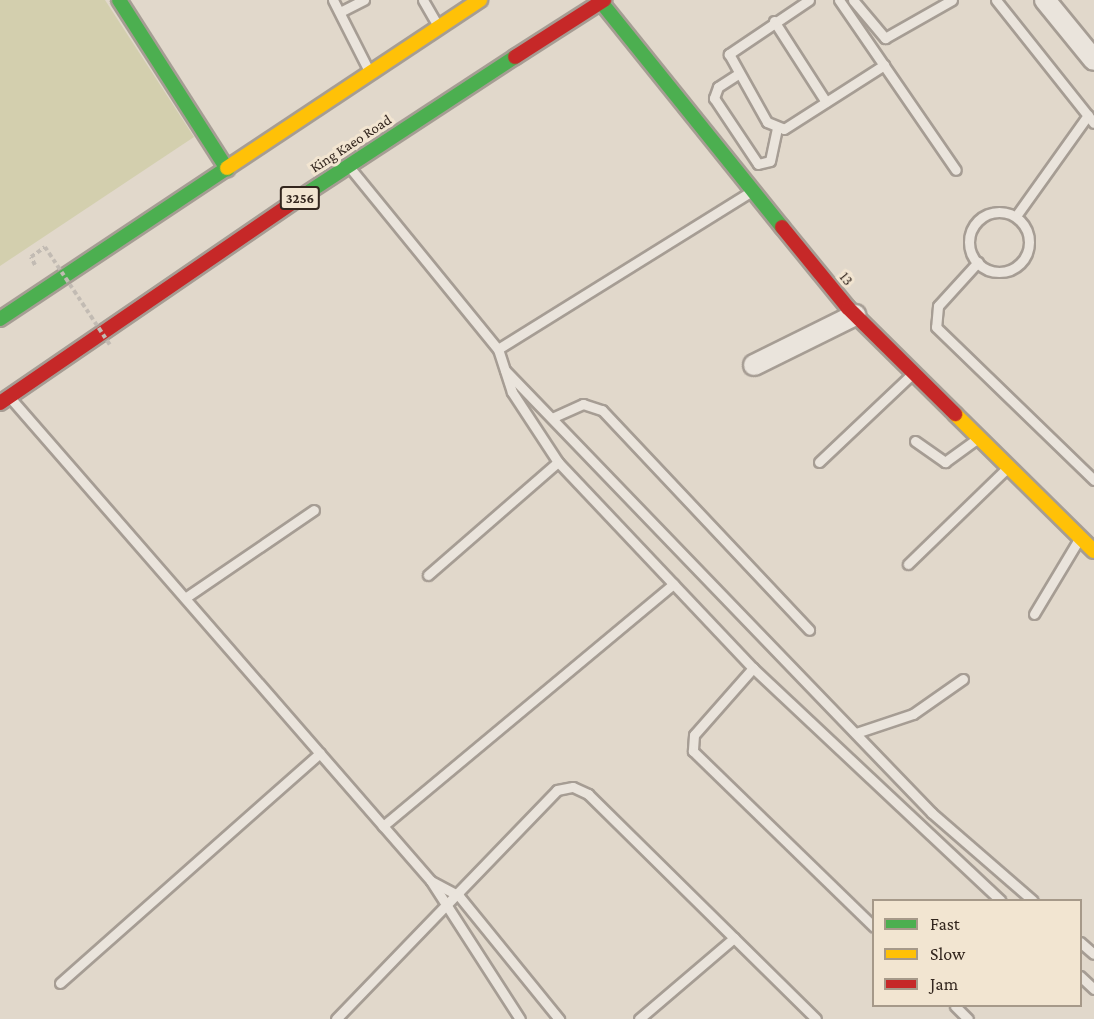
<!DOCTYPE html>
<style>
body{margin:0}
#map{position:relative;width:1094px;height:1019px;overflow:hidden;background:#e1d8cb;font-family:"Crimson Pro",serif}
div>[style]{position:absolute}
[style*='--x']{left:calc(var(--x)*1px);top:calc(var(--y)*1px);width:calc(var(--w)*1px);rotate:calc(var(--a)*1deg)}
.green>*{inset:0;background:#d3cfae}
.path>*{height:4px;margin-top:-2px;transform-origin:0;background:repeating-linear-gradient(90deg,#c2bbb3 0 4.5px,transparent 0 7.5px)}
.roads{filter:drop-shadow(2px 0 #a69d94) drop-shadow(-2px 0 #a69d94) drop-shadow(0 2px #a69d94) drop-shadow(0 -2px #a69d94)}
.lane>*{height:9px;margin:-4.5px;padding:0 4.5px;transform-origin:4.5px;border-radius:4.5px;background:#eae4dc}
.lane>.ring{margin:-4.5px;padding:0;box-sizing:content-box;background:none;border:9px solid #eae4dc;border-radius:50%}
.street>*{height:20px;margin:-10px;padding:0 10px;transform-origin:10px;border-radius:10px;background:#eae4dc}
.fast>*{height:14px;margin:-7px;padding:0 7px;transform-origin:7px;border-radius:7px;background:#4caf50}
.slow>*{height:14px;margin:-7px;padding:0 7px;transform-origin:7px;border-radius:7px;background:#ffc107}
.jam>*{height:14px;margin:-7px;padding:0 7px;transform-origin:7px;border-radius:7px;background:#c62828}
.path-bridge>*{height:4px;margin-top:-2px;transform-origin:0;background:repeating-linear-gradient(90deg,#c2bbb3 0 4.5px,transparent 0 7.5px)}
span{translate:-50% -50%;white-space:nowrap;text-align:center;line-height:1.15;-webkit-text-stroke:6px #f2e5d1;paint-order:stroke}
.shield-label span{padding:2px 4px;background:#f2e5d1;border:2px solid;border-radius:4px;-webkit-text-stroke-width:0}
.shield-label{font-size:14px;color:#33261e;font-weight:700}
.street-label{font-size:15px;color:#33261e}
.legend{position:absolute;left:872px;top:899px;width:210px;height:108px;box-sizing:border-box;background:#f2e5d1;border:2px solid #a69989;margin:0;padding:8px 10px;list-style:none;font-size:18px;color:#33261e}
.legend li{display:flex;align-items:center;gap:12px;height:30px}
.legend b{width:30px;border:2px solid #a69989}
</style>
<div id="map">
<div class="green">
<div style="clip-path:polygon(0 0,105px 0,194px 137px,0 266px)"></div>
</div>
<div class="path">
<div style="--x:35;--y:265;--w:9;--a:-117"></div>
<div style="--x:31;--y:257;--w:17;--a:-36"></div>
</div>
<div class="roads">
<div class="lane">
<div style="--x:333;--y:0;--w:77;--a:63.1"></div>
<div style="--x:423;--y:0;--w:28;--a:60"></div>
<div style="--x:809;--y:0;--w:97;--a:146"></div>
<div style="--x:729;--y:54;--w:78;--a:60.8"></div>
<div style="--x:767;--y:122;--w:18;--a:22"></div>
<div style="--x:784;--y:129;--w:119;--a:-32.6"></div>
<div style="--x:839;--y:0;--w:206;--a:55.5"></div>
<div style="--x:853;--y:0;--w:50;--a:49.9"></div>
<div style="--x:885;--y:38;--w:77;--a:-29.6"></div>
<div style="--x:996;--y:0;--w:157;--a:51.5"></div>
<div style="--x:340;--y:12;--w:27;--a:-27"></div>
<div style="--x:774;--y:21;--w:96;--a:57.3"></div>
<div style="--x:738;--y:74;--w:24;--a:147"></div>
<div style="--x:718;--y:87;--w:12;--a:110"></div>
<div style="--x:714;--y:98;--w:79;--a:56.3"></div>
<div style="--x:758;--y:164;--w:12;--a:-14"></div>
<div style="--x:770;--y:161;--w:33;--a:-78"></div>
<div style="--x:351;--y:169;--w:232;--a:50.8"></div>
<div style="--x:498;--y:349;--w:45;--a:72"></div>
<div style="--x:512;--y:392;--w:84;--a:56.7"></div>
<div style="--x:558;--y:462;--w:284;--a:46.6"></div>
<div style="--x:753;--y:668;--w:339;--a:43.2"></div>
<div class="ring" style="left:969px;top:212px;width:51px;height:51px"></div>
<div style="--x:1016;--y:216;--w:124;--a:-54.5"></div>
<div style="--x:978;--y:262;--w:59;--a:132.3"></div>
<div style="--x:938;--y:306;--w:21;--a:95"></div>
<div style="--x:936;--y:327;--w:220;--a:44.1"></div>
<div style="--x:498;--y:349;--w:299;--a:-31.9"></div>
<div style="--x:505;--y:370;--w:615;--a:46.05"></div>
<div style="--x:932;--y:813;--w:133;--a:41"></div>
<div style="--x:13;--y:401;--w:636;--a:48.95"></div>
<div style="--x:431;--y:881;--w:164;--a:57.2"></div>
<div style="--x:554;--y:417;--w:32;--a:-24"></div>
<div style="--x:583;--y:404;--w:20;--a:18"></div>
<div style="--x:602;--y:410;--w:302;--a:46.7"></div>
<div style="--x:915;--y:441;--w:37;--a:35"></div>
<div style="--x:945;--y:462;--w:39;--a:-36"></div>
<div style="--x:819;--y:462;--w:127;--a:-43.4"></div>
<div style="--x:908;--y:564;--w:136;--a:-44.1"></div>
<div style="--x:428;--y:575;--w:172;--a:-41"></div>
<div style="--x:185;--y:598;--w:156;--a:-34.3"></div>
<div style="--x:1034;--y:614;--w:87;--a:-59"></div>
<div style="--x:753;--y:668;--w:89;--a:131.4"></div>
<div style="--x:694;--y:735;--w:16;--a:94"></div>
<div style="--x:693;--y:751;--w:252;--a:44.2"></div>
<div style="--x:856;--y:733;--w:60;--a:-18.4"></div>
<div style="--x:913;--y:714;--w:61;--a:-35"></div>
<div style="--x:383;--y:826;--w:378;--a:-39.8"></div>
<div style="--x:431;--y:881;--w:32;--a:28"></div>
<div style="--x:459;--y:896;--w:159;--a:50.9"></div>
<div style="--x:1080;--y:942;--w:18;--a:41"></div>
<div style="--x:1080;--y:976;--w:19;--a:43"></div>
<div style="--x:60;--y:983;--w:347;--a:-41.5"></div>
<div style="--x:955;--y:1006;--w:18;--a:45"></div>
<div style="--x:336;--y:1019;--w:318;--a:-46"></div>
<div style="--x:557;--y:790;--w:16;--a:-11"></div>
<div style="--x:573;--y:787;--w:17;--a:25"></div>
<div style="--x:588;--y:794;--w:320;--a:44.6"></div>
<div style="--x:639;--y:1019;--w:125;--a:-40.5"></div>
</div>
<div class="street">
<div style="--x:1045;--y:0;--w:77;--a:50.8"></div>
<div style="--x:754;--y:365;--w:113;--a:-26.3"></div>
</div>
<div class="fast">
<div style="--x:119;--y:0;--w:201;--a:57.4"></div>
<div style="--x:601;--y:2;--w:289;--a:51.2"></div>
<div style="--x:301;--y:197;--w:256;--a:-33.2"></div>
<div style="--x:0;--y:319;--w:273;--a:-33.6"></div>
</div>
<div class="slow">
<div style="--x:227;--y:168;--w:304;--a:-33.6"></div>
<div style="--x:955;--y:414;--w:195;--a:44.6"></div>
</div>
<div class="jam">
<div style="--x:515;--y:57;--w:106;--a:-32.6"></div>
<div style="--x:782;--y:227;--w:104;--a:50.8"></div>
<div style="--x:848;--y:308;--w:151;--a:44.7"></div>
<div style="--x:0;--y:403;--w:365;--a:-34.4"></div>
</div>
</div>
<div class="path-bridge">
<div style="--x:45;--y:247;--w:118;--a:56.4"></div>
</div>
<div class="shield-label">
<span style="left:300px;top:198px">3256</span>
</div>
<div class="street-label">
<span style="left:351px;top:144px;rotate:-33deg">King Kaeo Road</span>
<span style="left:846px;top:279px;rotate:51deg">13</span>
</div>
<ul class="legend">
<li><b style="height:8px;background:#4caf50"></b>Fast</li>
<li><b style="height:8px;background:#ffc107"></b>Slow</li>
<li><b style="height:8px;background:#c62828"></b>Jam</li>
</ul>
</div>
